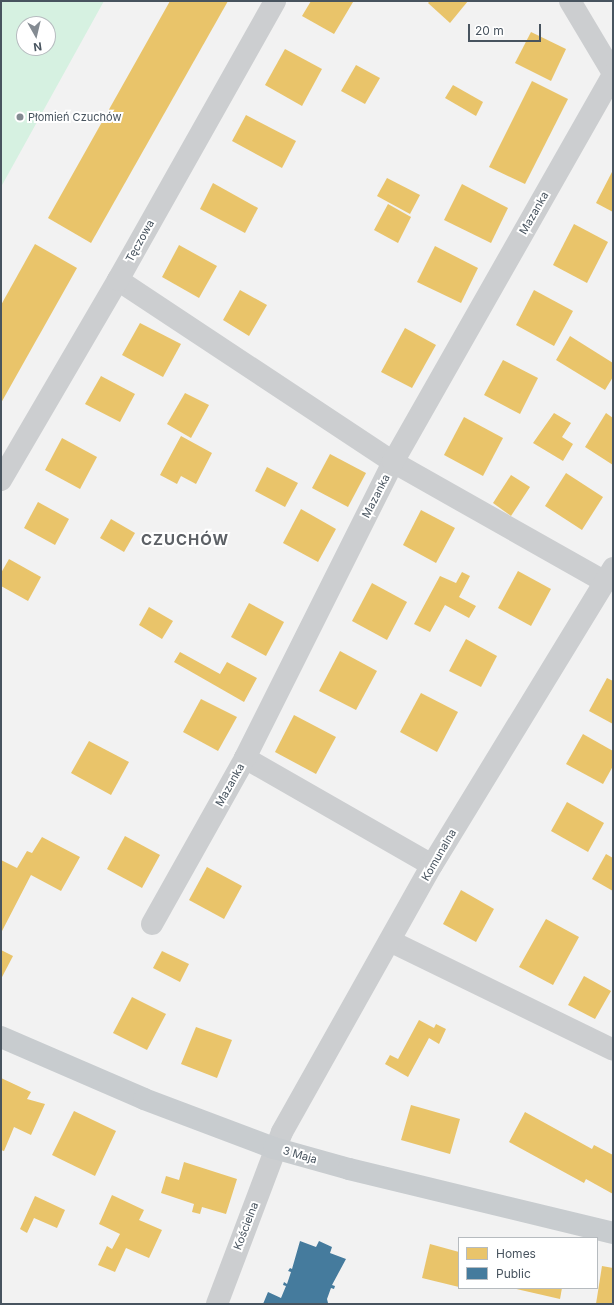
<!DOCTYPE html>
<meta charset="utf-8">
<style>
body{margin:0}
#map{position:relative;width:614px;height:1305px;overflow:hidden;background:#f2f2f2;font-family:Inter,sans-serif}
div>[style]{position:absolute}
[style*='--x']{left:calc(var(--x)*1px);top:calc(var(--y)*1px);width:calc(var(--w)*1px);rotate:calc(var(--a)*1deg)}
.green>*{inset:0;background:#d6f1e1}
.homes>*{inset:0;background:#e9c46a}
.public>*{inset:0;background:#457b9d}
.minor>*{height:22px;margin:-11px;padding:0 11px;transform-origin:11px;border-radius:11px;background:#ccced0}
.major>*{height:22px;margin:-11px;padding:0 11px;transform-origin:11px;border-radius:11px;background:#c8cccf}
.dots>*{width:11px;height:11px;translate:-50% -50%;box-sizing:border-box;border:2px solid #fff;border-radius:50%}
span{translate:-50% -50%;white-space:nowrap;text-align:center;line-height:1.15;-webkit-text-stroke:4px #fff;paint-order:stroke}
.poi-label{font-size:11px;color:#48545f}
.left{translate:0 -50%;text-align:left}
.street-label{font-size:11px;color:#48545f}
.district-label{font-size:15px;color:#5d6166;font-weight:700;letter-spacing:1px}
.frame{position:absolute;inset:0;border:2px solid #48545f;pointer-events:none}
.legend{position:absolute;left:458px;top:1237px;width:140px;height:52px;box-sizing:border-box;background:#fff;border:1px solid #b6bbbf;margin:0;padding:5px 7px;list-style:none;font-size:12px;color:#48545f}
.legend li{display:flex;align-items:center;gap:8px;height:20px}
.legend b{width:20px;border:1px solid #b6bbbf}
.north{position:absolute;left:16px;top:16px;width:40px;height:40px;box-sizing:border-box;background:#fff;border:1px solid #b6bbbf;border-radius:50%;rotate:172deg;font-size:11px;font-weight:700;line-height:16px;text-align:center;color:#48545f}
.north::after{content:'';display:block;margin:auto;width:14px;height:18px;background:#848b92;clip-path:polygon(50% 0,100% 100%,50% 72%,0 100%)}
.scale{position:absolute;left:468px;top:24px;width:73px;height:18px;box-sizing:border-box;border:2px solid #48545f;border-top:0;padding-left:5px;font-size:12px;line-height:14px;white-space:nowrap;color:#48545f;-webkit-text-stroke:3px #fff;paint-order:stroke}
</style>
<div id="map">
<div class="green">
<div style="clip-path:polygon(evenodd,1px 1px,104px 1px,1px 187px,1px 1px,24px 24px,48px 24px,48px 48px,24px 48px,24px 24px)"></div>
</div>
<div class="homes">
<div style="clip-path:polygon(170px 1px,228px 1px,91px 243px,48px 218px)"></div>
<div style="clip-path:polygon(311px 1px,351px 1px,353px 2px,334px 34px,302px 16px)"></div>
<div style="clip-path:polygon(430px 1px,468px 1px,450px 23px,428px 3px)"></div>
<div style="clip-path:polygon(531px 32px,566px 49px,551px 81px,515px 63px)"></div>
<div style="clip-path:polygon(285px 49px,322px 69px,302px 106px,265px 85px)"></div>
<div style="clip-path:polygon(356px 65px,380px 78px,365px 104px,341px 91px)"></div>
<div style="clip-path:polygon(532px 81px,568px 99px,525px 184px,489px 167px)"></div>
<div style="clip-path:polygon(453px 85px,483px 102px,476px 116px,445px 98px)"></div>
<div style="clip-path:polygon(246px 115px,296px 141px,282px 168px,232px 141px)"></div>
<div style="clip-path:polygon(613px 170px,613px 212px,596px 203px)"></div>
<div style="clip-path:polygon(387px 178px,420px 195px,410px 214px,377px 196px)"></div>
<div style="clip-path:polygon(213px 183px,258px 208px,245px 233px,200px 209px)"></div>
<div style="clip-path:polygon(462px 184px,508px 208px,491px 243px,444px 220px)"></div>
<div style="clip-path:polygon(388px 204px,411px 217px,398px 243px,374px 230px)"></div>
<div style="clip-path:polygon(574px 224px,608px 242px,587px 283px,553px 265px)"></div>
<div style="clip-path:polygon(35px 244px,77px 268px,1px 403px,1px 305px)"></div>
<div style="clip-path:polygon(179px 245px,217px 266px,199px 298px,162px 277px)"></div>
<div style="clip-path:polygon(435px 246px,478px 268px,461px 303px,417px 282px)"></div>
<div style="clip-path:polygon(240px 290px,267px 305px,249px 336px,223px 320px)"></div>
<div style="clip-path:polygon(534px 290px,573px 311px,554px 346px,516px 325px)"></div>
<div style="clip-path:polygon(140px 323px,181px 344px,163px 377px,122px 355px)"></div>
<div style="clip-path:polygon(405px 328px,436px 345px,412px 388px,381px 372px)"></div>
<div style="clip-path:polygon(570px 336px,613px 363px,613px 377px,605px 390px,556px 360px)"></div>
<div style="clip-path:polygon(503px 360px,538px 378px,520px 414px,484px 395px)"></div>
<div style="clip-path:polygon(101px 376px,135px 394px,120px 422px,85px 404px)"></div>
<div style="clip-path:polygon(185px 393px,209px 405px,191px 438px,167px 424px)"></div>
<div style="clip-path:polygon(554px 413px,571px 423px,562px 437px,573px 444px,563px 461px,533px 443px)"></div>
<div style="clip-path:polygon(606px 413px,613px 418px,613px 465px,585px 447px)"></div>
<div style="clip-path:polygon(464px 417px,503px 438px,483px 476px,444px 455px)"></div>
<div style="clip-path:polygon(181px 436px,212px 453px,196px 484px,181px 476px,177px 484px,160px 475px)"></div>
<div style="clip-path:polygon(62px 438px,97px 457px,80px 489px,45px 470px)"></div>
<div style="clip-path:polygon(330px 454px,366px 473px,348px 507px,312px 488px)"></div>
<div style="clip-path:polygon(267px 467px,298px 483px,285px 507px,255px 491px)"></div>
<div style="clip-path:polygon(566px 473px,603px 497px,582px 530px,545px 506px)"></div>
<div style="clip-path:polygon(511px 475px,530px 487px,511px 516px,493px 503px)"></div>
<div style="clip-path:polygon(38px 502px,69px 519px,55px 545px,24px 528px)"></div>
<div style="clip-path:polygon(301px 509px,336px 529px,318px 562px,283px 543px)"></div>
<div style="clip-path:polygon(421px 510px,455px 528px,436px 563px,403px 545px)"></div>
<div style="clip-path:polygon(111px 519px,135px 533px,124px 552px,100px 538px)"></div>
<div style="clip-path:polygon(9px 559px,41px 577px,28px 601px,1px 586px,1px 573px)"></div>
<div style="clip-path:polygon(518px 571px,551px 589px,531px 626px,498px 608px)"></div>
<div style="clip-path:polygon(462px 572px,470px 576px,459px 597px,476px 606px,469px 618px,445px 605px,430px 632px,414px 624px,440px 576px,456px 583px)"></div>
<div style="clip-path:polygon(372px 583px,407px 602px,387px 640px,352px 621px)"></div>
<div style="clip-path:polygon(249px 603px,284px 622px,266px 656px,231px 637px)"></div>
<div style="clip-path:polygon(149px 607px,173px 621px,162px 639px,139px 625px)"></div>
<div style="clip-path:polygon(466px 639px,497px 656px,481px 687px,449px 671px)"></div>
<div style="clip-path:polygon(340px 651px,377px 671px,356px 710px,319px 691px)"></div>
<div style="clip-path:polygon(180px 652px,220px 674px,227px 662px,257px 678px,244px 702px,174px 662px)"></div>
<div style="clip-path:polygon(607px 678px,613px 681px,613px 724px,589px 711px)"></div>
<div style="clip-path:polygon(421px 693px,458px 712px,437px 752px,400px 732px)"></div>
<div style="clip-path:polygon(201px 699px,237px 717px,218px 751px,183px 732px)"></div>
<div style="clip-path:polygon(294px 715px,336px 737px,316px 774px,275px 752px)"></div>
<div style="clip-path:polygon(583px 734px,613px 751px,613px 766px,603px 784px,566px 764px)"></div>
<div style="clip-path:polygon(89px 741px,129px 762px,111px 795px,71px 773px)"></div>
<div style="clip-path:polygon(567px 802px,604px 823px,588px 852px,551px 831px)"></div>
<div style="clip-path:polygon(125px 836px,160px 855px,142px 888px,107px 869px)"></div>
<div style="clip-path:polygon(42px 837px,80px 857px,61px 891px,31px 875px,1px 933px,1px 860px,17px 868px,27px 851px,32px 853px)"></div>
<div style="clip-path:polygon(606px 854px,613px 858px,613px 891px,592px 879px)"></div>
<div style="clip-path:polygon(207px 867px,242px 886px,224px 919px,189px 900px)"></div>
<div style="clip-path:polygon(461px 890px,494px 909px,476px 942px,443px 924px)"></div>
<div style="clip-path:polygon(546px 919px,579px 937px,553px 985px,519px 967px)"></div>
<div style="clip-path:polygon(1px 950px,13px 956px,1px 979px)"></div>
<div style="clip-path:polygon(162px 951px,189px 964px,180px 982px,153px 968px)"></div>
<div style="clip-path:polygon(584px 976px,611px 991px,595px 1019px,568px 1005px)"></div>
<div style="clip-path:polygon(132px 997px,166px 1014px,147px 1050px,113px 1033px)"></div>
<div style="clip-path:polygon(419px 1020px,434px 1028px,436px 1024px,446px 1029px,439px 1044px,429px 1038px,408px 1077px,385px 1064px,390px 1055px,398px 1059px)"></div>
<div style="clip-path:polygon(196px 1027px,232px 1040px,217px 1078px,181px 1064px)"></div>
<div style="clip-path:polygon(1px 1078px,31px 1092px,27px 1099px,45px 1104px,31px 1135px,14px 1127px,4px 1151px,1px 1150px)"></div>
<div style="clip-path:polygon(411px 1105px,460px 1119px,450px 1154px,401px 1140px)"></div>
<div style="clip-path:polygon(74px 1111px,116px 1131px,95px 1176px,52px 1155px)"></div>
<div style="clip-path:polygon(525px 1112px,592px 1149px,594px 1145px,613px 1155px,613px 1194px,586px 1179px,584px 1183px,509px 1142px)"></div>
<div style="clip-path:polygon(184px 1162px,237px 1179px,226px 1214px,202px 1207px,200px 1214px,192px 1212px,194px 1204px,161px 1193px,166px 1176px,179px 1180px)"></div>
<div style="clip-path:polygon(112px 1195px,144px 1210px,139px 1220px,162px 1230px,149px 1258px,126px 1248px,115px 1272px,98px 1265px,107px 1246px,112px 1249px,120px 1234px,99px 1224px)"></div>
<div style="clip-path:polygon(35px 1196px,65px 1210px,57px 1228px,34px 1218px,27px 1233px,20px 1229px)"></div>
<div style="clip-path:polygon(430px 1244px,459px 1252px,459px 1287px,422px 1278px)"></div>
<div style="clip-path:polygon(602px 1266px,613px 1268px,613px 1304px,596px 1304px)"></div>
<div style="clip-path:polygon(512px 1288px,562px 1288px,560px 1299px)"></div>
</div>
<div class="public">
<div style="clip-path:polygon(300px 1241px,316px 1247px,319px 1241px,332px 1247px,330px 1253px,346px 1259px,332px 1285px,335px 1286px,334px 1289px,331px 1288px,327px 1299px,328px 1303px,263px 1304px,268px 1292px,281px 1298px,286px 1286px,283px 1285px,284px 1282px,287px 1284px,291px 1272px,288px 1271px,290px 1268px,292px 1269px)"></div>
</div>
<div class="minor">
<div style="--x:570;--y:1;--w:84;--a:59.2"></div>
<div style="--x:118;--y:280;--w:330;--a:33.5"></div>
<div style="--x:393;--y:462;--w:241;--a:29.5"></div>
<div style="--x:1;--y:480;--w:232;--a:-59.7"></div>
<div style="--x:118;--y:280;--w:320;--a:-60.6"></div>
<div style="--x:245;--y:758;--w:215;--a:29.8"></div>
<div style="--x:152;--y:924;--w:190;--a:-60.7"></div>
<div style="--x:245;--y:758;--w:331;--a:-63.4"></div>
<div style="--x:393;--y:462;--w:446;--a:-60.4"></div>
<div style="--x:390;--y:941;--w:248;--a:26"></div>
<div style="--x:217;--y:1304;--w:184;--a:-69.3"></div>
<div style="--x:282;--y:1132;--w:306;--a:-60.7"></div>
<div style="--x:432;--y:865;--w:348;--a:-58.6"></div>
</div>
<div class="major">
<div style="--x:1;--y:1037;--w:156;--a:23.4"></div>
<div style="--x:144;--y:1099;--w:139;--a:20.7"></div>
<div style="--x:274;--y:1148;--w:78;--a:15.6"></div>
<div style="--x:349;--y:1169;--w:272;--a:13.6"></div>
</div>
<div class="dots">
<div style="left:20px;top:117px;background:#848b92"></div>
</div>
<div class="poi-label">
<span class="left" style="left:28px;top:117px">Płomień Czuchów</span>
</div>
<div class="street-label">
<span style="left:534px;top:213px;rotate:-60deg">Mazanka</span>
<span style="left:140px;top:241px;rotate:-61deg">Tęczowa</span>
<span style="left:376px;top:496px;rotate:-63deg">Mazanka</span>
<span style="left:230px;top:785px;rotate:-61deg">Mazanka</span>
<span style="left:439px;top:855px;rotate:-60deg">Komunalna</span>
<span style="left:300px;top:1155px;rotate:16deg">3 Maja</span>
<span style="left:246px;top:1226px;rotate:-69deg">Kościelna</span>
</div>
<div class="district-label">
<span style="left:185px;top:540px">CZUCHÓW</span>
</div>
<div class="frame"></div>
<ul class="legend">
<li><b style="height:11px;background:#e9c46a"></b>Homes</li>
<li><b style="height:11px;background:#457b9d"></b>Public</li>
</ul>
<div class="north">N</div>
<div class="scale">20 m</div>
</div>
